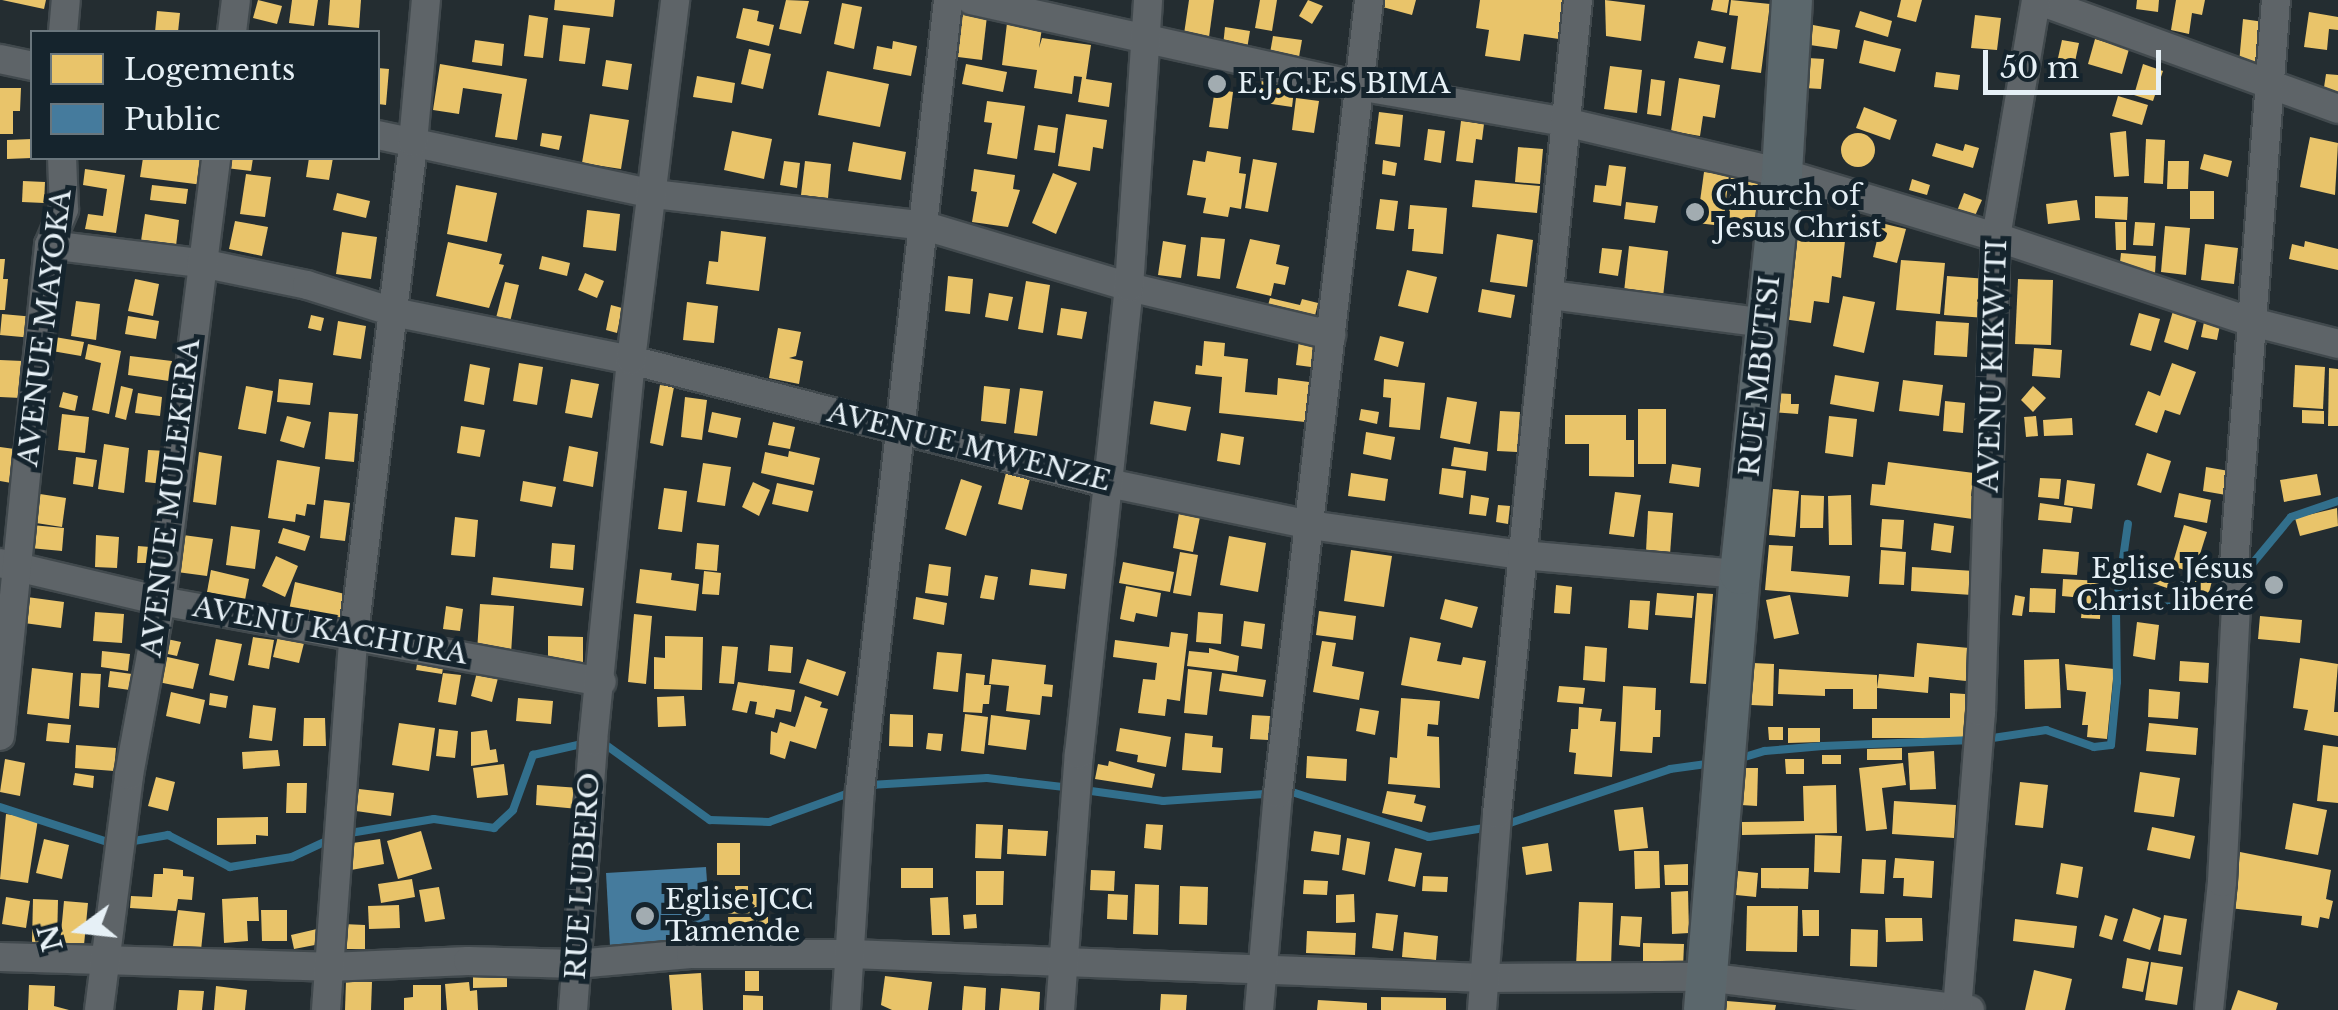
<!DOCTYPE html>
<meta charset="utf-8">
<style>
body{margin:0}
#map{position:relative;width:2338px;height:1010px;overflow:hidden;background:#242d31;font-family:"Libre Baskerville",serif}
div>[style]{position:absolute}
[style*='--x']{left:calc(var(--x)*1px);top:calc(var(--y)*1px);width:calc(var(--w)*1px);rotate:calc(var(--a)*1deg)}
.homes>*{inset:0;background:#e9c46a}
.round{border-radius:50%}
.public>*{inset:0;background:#457b9d}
.stream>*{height:8px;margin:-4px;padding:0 4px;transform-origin:4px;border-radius:4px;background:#326f8c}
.roads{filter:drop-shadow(2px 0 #41494d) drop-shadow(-2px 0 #41494d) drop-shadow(0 2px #41494d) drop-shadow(0 -2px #41494d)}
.street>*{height:28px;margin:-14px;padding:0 14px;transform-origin:14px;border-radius:14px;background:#5e6468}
.secondary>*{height:40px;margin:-20px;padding:0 20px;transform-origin:20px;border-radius:20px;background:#5b676c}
.dots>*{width:28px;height:28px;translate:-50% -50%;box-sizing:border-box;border:5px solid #15242d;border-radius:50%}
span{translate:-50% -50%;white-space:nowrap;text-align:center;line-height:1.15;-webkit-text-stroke:10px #15242d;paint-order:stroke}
.poi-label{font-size:28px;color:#e6f0f6}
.left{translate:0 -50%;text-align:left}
.right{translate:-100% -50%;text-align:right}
.street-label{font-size:28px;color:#e6f0f6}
.legend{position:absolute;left:30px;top:30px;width:350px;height:130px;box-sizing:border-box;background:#15242d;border:2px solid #69767d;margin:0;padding:12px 18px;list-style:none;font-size:30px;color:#e6f0f6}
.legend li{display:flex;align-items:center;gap:20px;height:50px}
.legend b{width:50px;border:2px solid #69767d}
.north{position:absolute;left:30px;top:880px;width:100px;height:100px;-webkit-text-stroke:8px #15242d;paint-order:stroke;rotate:255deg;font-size:28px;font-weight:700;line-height:40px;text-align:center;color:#e6f0f6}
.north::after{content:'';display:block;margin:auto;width:35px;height:45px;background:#e6f0f6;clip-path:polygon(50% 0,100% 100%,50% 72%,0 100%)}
.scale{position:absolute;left:1983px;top:50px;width:178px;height:45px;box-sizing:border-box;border:5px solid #e6f0f6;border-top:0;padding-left:12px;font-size:30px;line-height:35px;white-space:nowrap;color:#e6f0f6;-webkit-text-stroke:8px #15242d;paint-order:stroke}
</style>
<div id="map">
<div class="homes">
<div style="clip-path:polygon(2px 0,46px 0,44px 9px)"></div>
<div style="clip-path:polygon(258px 0,282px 6px,277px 24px,253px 18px)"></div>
<div style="clip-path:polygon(292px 0,318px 0,314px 26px,289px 23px)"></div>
<div style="clip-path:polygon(330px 0,361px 0,359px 28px,328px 25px)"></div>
<div style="clip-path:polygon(555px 0,615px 0,613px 17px,554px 10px)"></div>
<div style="clip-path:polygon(786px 0,809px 1px,801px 34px,779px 29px)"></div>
<div style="clip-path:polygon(1189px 0,1214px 0,1209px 37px,1184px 34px)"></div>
<div style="clip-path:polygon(1260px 0,1277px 0,1272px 31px,1255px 28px)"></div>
<div style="clip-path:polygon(1308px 0,1323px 6px,1312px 24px,1299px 16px)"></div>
<div style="clip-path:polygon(1381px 0,1416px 0,1412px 15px,1379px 6px)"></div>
<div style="clip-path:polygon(1480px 0,1564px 0,1559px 39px,1524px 34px,1520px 61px,1485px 56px,1489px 30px,1476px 28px)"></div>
<div style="clip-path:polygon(1605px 0,1645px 5px,1641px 41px,1606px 36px)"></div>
<div style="clip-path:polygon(1713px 0,1729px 0,1727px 13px,1711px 10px)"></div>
<div style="clip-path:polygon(1731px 0,1770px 4px,1761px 73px,1731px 69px,1738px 16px,1729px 15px)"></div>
<div style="clip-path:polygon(1901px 0,1922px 0,1916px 22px,1897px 17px)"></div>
<div style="clip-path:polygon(2137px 0,2159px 0,2158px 12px,2136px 9px)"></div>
<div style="clip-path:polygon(2176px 0,2205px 0,2202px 15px,2192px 13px,2189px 34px,2171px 30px)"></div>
<div style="clip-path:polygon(842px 3px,862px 7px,854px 49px,834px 44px)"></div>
<div style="clip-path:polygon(743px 8px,759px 11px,757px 21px,774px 25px,769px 46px,736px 38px)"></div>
<div style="clip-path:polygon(157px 11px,180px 13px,178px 32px,155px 32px)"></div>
<div style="clip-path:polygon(1860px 11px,1892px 21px,1888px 37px,1855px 27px)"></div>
<div style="clip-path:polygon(2309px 12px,2338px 17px,2338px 30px,2329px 29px,2327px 50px,2304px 47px)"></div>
<div style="clip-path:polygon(963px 13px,987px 16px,982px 60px,958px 57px)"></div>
<div style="clip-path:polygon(529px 15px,548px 18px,543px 58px,524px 56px)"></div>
<div style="clip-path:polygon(1975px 15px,2001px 18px,1997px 50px,1971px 48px)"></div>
<div style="clip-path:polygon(2243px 19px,2264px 22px,2260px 66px,2239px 63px)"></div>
<div style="clip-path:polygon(1007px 23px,1042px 28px,1039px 48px,1042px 38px,1091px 45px,1086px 79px,1112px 83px,1109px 107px,1078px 102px,1082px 77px,1074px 76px,1072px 94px,1034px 88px,1037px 70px,1002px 65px)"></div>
<div style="clip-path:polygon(563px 25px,590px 28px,585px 64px,559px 61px)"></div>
<div style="clip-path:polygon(1813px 25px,1840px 30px,1837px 49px,1810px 45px)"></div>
<div style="clip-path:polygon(1225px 27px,1250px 31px,1247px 49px,1223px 46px)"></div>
<div style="clip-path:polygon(1273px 36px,1302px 40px,1299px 57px,1270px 53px)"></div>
<div style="clip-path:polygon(2095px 39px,2129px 49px,2122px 74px,2088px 64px)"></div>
<div style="clip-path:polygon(475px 40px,504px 44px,502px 66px,472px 62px)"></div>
<div style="clip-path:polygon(1864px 40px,1901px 49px,1895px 72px,1859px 63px)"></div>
<div style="clip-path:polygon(2062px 40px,2079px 43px,2073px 71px,2056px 67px)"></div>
<div style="clip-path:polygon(893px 41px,917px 46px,911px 76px,873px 69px,877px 46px,892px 49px)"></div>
<div style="clip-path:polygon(1698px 41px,1726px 47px,1723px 63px,1694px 58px)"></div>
<div style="clip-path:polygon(749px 49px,771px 54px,763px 89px,741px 84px)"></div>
<div style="clip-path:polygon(1808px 58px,1824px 59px,1821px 89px,1805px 88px)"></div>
<div style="clip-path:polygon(606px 60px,632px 64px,628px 90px,602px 86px)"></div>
<div style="clip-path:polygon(440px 64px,527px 79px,517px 140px,495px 137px,502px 94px,463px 88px,459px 114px,433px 110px)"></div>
<div style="clip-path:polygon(966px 64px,1007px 72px,1003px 92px,962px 84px)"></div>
<div style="clip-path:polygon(2143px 64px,2163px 71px,2153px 101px,2134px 95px)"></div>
<div style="clip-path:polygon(1610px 66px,1642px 70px,1637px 113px,1604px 109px)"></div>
<div style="clip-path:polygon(378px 68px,389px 69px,386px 105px,378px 104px)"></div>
<div style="clip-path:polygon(827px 71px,889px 84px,880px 127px,818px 115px)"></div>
<div style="clip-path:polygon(1936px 72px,1960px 75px,1958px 90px,1934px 87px)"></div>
<div style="clip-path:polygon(2326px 74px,2338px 75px,2338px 97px,2323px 94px)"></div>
<div style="clip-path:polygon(697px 76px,735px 83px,732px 103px,693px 97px)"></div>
<div style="clip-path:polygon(1262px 78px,1295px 82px,1292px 107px,1259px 102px)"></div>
<div style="clip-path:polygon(1679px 78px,1720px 85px,1715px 118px,1703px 116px,1700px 136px,1671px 131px)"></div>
<div style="clip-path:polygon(1651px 79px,1665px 81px,1661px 116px,1647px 114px)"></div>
<div style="clip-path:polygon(0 88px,21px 88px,20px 111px,13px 111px,13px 134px,0 134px)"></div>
<div style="clip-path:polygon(1215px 89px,1233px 92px,1228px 129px,1209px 127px)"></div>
<div style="clip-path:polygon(2118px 96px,2148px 105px,2142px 125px,2112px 116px)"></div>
<div style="clip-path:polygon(1296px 98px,1319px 101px,1314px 133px,1292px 130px)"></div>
<div style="clip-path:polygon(987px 101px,1025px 106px,1017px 159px,987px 154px,992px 123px,984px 122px)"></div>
<div style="clip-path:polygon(1864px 107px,1897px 120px,1890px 140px,1856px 128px)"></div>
<div style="clip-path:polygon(1379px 112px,1403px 115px,1400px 147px,1375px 144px)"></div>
<div style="clip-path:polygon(590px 114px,629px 120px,621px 169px,582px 163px)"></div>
<div style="clip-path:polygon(1066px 114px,1107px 120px,1103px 149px,1093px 147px,1090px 171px,1058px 166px)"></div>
<div style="clip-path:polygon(1461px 121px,1484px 124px,1482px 140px,1476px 139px,1473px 163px,1456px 161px)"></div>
<div style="clip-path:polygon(1038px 125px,1058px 128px,1055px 153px,1034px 150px)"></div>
<div style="clip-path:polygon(1428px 129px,1445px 131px,1441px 163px,1424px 160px)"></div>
<div style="clip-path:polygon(732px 131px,772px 139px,764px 179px,724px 170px)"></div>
<div style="clip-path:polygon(2126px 131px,2129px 176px,2114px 177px,2110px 133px)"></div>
<div class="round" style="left:1841px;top:133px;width:34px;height:34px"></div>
<div style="clip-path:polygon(542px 133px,562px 136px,559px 150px,540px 146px)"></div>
<div style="clip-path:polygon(2310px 137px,2338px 143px,2335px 195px,2300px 187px)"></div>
<div style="clip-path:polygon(32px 139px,32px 158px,7px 159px,7px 140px)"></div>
<div style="clip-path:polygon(2146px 139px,2165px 140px,2163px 184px,2144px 183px)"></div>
<div style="clip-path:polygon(853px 142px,906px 152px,901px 180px,848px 171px)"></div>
<div style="clip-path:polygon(1936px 143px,1963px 151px,1965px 144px,1979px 148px,1973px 168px,1932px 156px)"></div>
<div style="clip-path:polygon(1518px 147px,1543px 149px,1540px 184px,1515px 182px)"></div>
<div style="clip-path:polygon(1207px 151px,1241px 157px,1239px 173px,1246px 174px,1241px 209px,1230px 207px,1228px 217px,1203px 213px,1206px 198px,1187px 195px,1193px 160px,1205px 162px)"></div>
<div style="clip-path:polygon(2204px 154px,2232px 161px,2228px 177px,2200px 169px)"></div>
<div style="clip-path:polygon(143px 158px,206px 158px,203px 185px,140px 177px)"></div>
<div style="clip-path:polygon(228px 158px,253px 158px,251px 171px,226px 168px)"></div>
<div style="clip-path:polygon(309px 158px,333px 158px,329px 180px,306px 177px)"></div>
<div style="clip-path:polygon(1253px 159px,1277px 163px,1268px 212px,1245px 208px)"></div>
<div style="clip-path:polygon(1383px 160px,1397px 163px,1395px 176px,1382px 174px)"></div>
<div style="clip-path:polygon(784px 161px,800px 163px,797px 188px,780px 185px)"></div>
<div style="clip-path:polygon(805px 161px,831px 164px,828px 198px,801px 195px)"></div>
<div style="clip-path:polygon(2168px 161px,2189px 161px,2188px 189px,2167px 189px)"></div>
<div style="clip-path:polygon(1609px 165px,1626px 167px,1621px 206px,1593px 202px,1595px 185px,1606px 186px)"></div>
<div style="clip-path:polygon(85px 169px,125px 175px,116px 233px,85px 229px,88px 214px,103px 216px,107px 189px,83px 185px)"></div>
<div style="clip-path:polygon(974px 169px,1015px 175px,1013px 189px,1020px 190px,1008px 227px,972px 222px,977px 192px,971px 191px)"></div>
<div style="clip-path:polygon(1704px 172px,1729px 175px,1723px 226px,1697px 223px)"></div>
<div style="clip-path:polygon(1731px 172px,1758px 173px,1756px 241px,1728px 240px)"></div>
<div style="clip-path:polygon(1053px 173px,1077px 183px,1056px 234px,1032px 223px)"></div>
<div style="clip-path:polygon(246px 174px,271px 177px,265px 217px,240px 214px)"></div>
<div style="clip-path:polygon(1912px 179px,1930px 185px,1927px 195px,1909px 190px)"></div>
<div style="clip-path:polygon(1475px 180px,1540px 186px,1537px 213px,1472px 207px)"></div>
<div style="clip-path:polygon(23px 181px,45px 182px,44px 203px,22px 202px)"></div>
<div style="clip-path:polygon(152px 185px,188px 189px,186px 204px,150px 200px)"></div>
<div style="clip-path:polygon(456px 185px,497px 193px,487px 242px,447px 234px)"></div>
<div style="clip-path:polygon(2190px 191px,2214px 191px,2214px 219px,2190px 219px)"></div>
<div style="clip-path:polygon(337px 193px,370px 201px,366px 218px,333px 210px)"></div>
<div style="clip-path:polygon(1964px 193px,1982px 200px,1974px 218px,1957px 211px)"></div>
<div style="clip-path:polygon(2095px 196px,2128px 197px,2127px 220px,2095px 218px)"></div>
<div style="clip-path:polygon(1380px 199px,1398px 201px,1394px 231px,1376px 229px)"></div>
<div style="clip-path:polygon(2077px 200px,2080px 220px,2048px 224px,2046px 204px)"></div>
<div style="clip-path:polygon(1626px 202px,1658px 206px,1655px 223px,1624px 219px)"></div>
<div style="clip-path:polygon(1410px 205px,1447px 208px,1443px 254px,1412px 251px,1414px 229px,1408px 229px)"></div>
<div style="clip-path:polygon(587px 210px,620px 214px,616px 251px,583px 247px)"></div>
<div style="clip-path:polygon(145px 214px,179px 220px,176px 246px,141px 241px)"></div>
<div style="clip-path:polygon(235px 221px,268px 227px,262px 256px,229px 249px)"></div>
<div style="clip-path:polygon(2115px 222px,2126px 222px,2126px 250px,2116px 250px)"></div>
<div style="clip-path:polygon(2135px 222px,2155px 223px,2153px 246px,2133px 245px)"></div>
<div style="clip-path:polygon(1881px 223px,1906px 229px,1897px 263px,1873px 257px)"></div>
<div style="clip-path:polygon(2165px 226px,2190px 228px,2186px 275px,2161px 272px)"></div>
<div style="clip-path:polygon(721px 231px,766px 237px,759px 291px,706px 284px,709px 261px,718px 262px)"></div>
<div style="clip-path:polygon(342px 232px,377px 237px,371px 279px,336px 274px)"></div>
<div style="clip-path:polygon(1497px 234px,1533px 240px,1527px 287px,1490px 282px)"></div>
<div style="clip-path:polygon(1793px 234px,1845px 241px,1841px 278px,1832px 276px,1829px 303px,1814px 301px,1811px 323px,1783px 319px)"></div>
<div style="clip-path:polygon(1201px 237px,1225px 239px,1220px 279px,1197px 276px)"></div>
<div style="clip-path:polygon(1250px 239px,1280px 245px,1276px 264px,1289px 267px,1285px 285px,1274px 283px,1271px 296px,1236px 288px)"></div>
<div style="clip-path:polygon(1163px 241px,1186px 245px,1181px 278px,1158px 275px)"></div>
<div style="clip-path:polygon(2305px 241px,2338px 249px,2338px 270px,2289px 259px,2292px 244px,2304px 247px)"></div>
<div style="clip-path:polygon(448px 242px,502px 254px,499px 264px,504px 265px,489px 308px,436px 296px)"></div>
<div style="clip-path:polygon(2205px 244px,2238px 248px,2234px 284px,2201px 280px)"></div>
<div style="clip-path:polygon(1629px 246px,1668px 251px,1663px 297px,1624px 292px)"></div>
<div style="clip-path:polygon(1602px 248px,1622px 250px,1618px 276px,1599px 273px)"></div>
<div style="clip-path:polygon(2121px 253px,2156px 256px,2155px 273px,2119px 271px)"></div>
<div style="clip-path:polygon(542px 256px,570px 263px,567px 276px,539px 269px)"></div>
<div style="clip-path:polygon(0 259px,5px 259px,3px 279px,8px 279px,5px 310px,0 310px)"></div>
<div style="clip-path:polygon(1901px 260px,1945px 263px,1940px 314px,1896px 310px)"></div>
<div style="clip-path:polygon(1407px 270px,1437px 277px,1428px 313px,1398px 306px)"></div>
<div style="clip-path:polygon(585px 273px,604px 281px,597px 298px,578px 290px)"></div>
<div style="clip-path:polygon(948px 276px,973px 279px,970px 314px,945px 311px)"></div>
<div style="clip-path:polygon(1947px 276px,1988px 279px,1986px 318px,1944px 315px)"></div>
<div style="clip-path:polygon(135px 279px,159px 284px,153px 316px,128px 311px)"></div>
<div style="clip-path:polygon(2018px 279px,2053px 280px,2051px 345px,2015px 344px)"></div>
<div style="clip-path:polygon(1026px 281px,1050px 285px,1043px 333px,1018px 329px)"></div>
<div style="clip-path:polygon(505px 282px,519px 285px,509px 326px,495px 322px)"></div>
<div style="clip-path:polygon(1482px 289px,1515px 295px,1511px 318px,1478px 312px)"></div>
<div style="clip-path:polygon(989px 293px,1013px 297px,1008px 321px,985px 317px)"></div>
<div style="clip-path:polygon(1843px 296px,1875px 302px,1864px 353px,1833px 346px)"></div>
<div style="clip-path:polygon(1270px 298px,1300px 305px,1302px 299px,1318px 303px,1314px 320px,1267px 309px)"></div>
<div style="clip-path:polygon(76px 301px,100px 304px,96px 340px,71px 336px)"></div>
<div style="clip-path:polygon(687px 302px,718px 306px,714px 343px,683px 340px)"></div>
<div style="clip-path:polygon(611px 305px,622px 308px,617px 333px,606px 330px)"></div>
<div style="clip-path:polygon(1061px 308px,1087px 312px,1082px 339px,1057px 335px)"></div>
<div style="clip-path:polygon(2173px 311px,2197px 319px,2188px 350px,2164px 342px)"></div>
<div style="clip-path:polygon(2139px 313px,2160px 319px,2151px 351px,2130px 345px)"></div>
<div style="clip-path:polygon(2px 314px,35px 317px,33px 338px,0 335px)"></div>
<div style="clip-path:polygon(311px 315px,324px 318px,321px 331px,308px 328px)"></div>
<div style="clip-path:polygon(128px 316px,159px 321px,156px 339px,125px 334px)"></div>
<div style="clip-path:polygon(338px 321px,366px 326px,361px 359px,333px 355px)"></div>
<div style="clip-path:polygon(1936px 321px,1969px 323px,1967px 357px,1934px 355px)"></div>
<div style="clip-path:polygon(2204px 322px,2220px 325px,2217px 340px,2201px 337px)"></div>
<div style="clip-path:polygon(778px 328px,801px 332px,796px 356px,789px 358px,803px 361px,799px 384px,769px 378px)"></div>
<div style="clip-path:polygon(1380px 336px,1404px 342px,1398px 367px,1374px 360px)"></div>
<div style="clip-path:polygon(55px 337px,84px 342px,81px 356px,52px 351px)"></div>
<div style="clip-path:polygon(1299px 340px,1313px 342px,1311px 367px,1296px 365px)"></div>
<div style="clip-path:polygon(1204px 341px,1225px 343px,1224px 356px,1248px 359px,1245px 392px,1277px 395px,1278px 378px,1309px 382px,1305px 422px,1219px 413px,1222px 377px,1195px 374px,1196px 365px,1202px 366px)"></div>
<div style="clip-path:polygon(88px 344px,121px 351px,109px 414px,92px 410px,101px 363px,85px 359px)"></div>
<div style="clip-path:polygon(2034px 348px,2062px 350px,2060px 378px,2032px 376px)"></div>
<div style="clip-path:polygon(130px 356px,172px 361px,169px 381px,128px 375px)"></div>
<div style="clip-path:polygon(0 360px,23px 361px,21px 398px,0 397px)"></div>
<div style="clip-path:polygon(519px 363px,543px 367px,537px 405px,513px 401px)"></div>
<div style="clip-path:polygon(2172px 363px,2196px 372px,2180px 415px,2165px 410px,2157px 433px,2135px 425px,2148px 391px,2160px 396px)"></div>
<div style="clip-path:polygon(470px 364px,490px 368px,484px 405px,464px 401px)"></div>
<div style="clip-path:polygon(2295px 365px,2325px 367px,2323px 409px,2293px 407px)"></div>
<div style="clip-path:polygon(2329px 368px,2338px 369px,2338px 426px,2328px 426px)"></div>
<div style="clip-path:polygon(1835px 375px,1879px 382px,1874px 412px,1830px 404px)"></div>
<div style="clip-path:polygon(279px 379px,313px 383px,310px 405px,277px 402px)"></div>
<div style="clip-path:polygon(571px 379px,599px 384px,592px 418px,565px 413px)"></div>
<div style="clip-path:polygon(1384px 379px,1425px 383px,1420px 430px,1389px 427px,1391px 398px,1383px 397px)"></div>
<div style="clip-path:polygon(1903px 380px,1943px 385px,1939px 416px,1899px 411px)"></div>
<div style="clip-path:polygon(660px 385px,674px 387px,663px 446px,650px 443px)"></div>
<div style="clip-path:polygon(121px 386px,133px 389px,126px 420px,115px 417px)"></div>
<div style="clip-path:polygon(246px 386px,273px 391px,266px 434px,238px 429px)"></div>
<div style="clip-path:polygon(984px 386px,1010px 389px,1006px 424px,981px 421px)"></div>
<div style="clip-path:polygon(2033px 386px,2046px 398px,2033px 412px,2021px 400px)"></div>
<div style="clip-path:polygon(1020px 388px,1043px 391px,1037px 436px,1014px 433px)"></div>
<div style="clip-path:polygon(63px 392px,78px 396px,75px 411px,59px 407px)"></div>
<div style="clip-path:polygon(138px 393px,162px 397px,160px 416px,135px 413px)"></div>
<div style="clip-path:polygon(1774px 393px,1791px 394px,1791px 404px,1799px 404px,1798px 414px,1772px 412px)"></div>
<div style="clip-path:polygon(685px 397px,707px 400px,702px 440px,681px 437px)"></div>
<div style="clip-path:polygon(1447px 397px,1477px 402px,1470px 444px,1440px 438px)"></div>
<div style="clip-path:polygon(1154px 401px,1191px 407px,1186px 431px,1150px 424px)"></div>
<div style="clip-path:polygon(1945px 401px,1965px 403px,1963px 433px,1943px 431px)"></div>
<div style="clip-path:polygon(1361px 409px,1379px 412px,1377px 424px,1359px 420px)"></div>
<div style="clip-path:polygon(1638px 409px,1666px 409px,1666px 464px,1638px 464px)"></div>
<div style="clip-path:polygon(2302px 410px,2324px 411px,2324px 424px,2302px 423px)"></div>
<div style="clip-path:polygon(1500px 411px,1520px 412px,1517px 452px,1497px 451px)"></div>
<div style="clip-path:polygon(329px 412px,358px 414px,354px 462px,325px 459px)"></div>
<div style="clip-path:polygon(712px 412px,741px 418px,737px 438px,708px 432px)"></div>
<div style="clip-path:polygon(62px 414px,89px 417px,85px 453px,58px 450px)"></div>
<div style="clip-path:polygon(1565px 415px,1626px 415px,1626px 440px,1634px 440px,1634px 477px,1589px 476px,1589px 444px,1565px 444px)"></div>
<div style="clip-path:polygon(287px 416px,311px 422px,304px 448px,280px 441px)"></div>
<div style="clip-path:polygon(1829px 416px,1857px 419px,1853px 457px,1825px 453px)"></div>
<div style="clip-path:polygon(2036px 416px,2038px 436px,2026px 437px,2024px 417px)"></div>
<div style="clip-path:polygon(2072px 418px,2073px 435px,2044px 436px,2043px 420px)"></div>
<div style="clip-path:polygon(773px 422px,795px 427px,790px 449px,768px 445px)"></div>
<div style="clip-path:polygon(461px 426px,485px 430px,480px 457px,457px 453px)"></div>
<div style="clip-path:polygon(1366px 432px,1395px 437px,1391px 460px,1363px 454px)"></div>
<div style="clip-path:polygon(1221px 433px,1244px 437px,1240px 465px,1217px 461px)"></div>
<div style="clip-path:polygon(104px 444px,129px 448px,124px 493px,98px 489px)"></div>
<div style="clip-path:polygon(569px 446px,598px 452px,593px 487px,563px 481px)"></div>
<div style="clip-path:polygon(0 447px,22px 450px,17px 484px,0 481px)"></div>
<div style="clip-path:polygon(1454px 447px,1488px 452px,1486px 471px,1451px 466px)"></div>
<div style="clip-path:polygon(148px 450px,167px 451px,164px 484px,145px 482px)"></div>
<div style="clip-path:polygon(789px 451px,820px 458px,814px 485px,761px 473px,765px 452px,788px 457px)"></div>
<div style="clip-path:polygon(199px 452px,222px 456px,216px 505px,193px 502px)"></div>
<div style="clip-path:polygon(2147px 453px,2171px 461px,2161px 493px,2137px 485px)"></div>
<div style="clip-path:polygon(76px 457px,97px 460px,93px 487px,73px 484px)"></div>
<div style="clip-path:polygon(277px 460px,320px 467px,315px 505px,307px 504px,305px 516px,296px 514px,295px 522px,268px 518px)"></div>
<div style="clip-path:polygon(1888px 462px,1974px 473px,1971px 496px,1983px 498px,1980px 520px,1870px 505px,1872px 484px,1885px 485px)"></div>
<div style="clip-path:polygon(703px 463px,731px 467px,725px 506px,697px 502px)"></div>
<div style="clip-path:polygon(1672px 464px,1701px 468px,1699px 487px,1669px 483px)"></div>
<div style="clip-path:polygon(2206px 467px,2229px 471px,2226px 495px,2203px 491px)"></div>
<div style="clip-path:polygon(1442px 468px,1466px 471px,1463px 498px,1439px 494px)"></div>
<div style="clip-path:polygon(1007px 469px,1031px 475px,1022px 510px,998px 504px)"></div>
<div style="clip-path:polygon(1351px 473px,1388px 479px,1385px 501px,1348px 496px)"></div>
<div style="clip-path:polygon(2317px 474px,2321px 495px,2284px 502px,2280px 480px)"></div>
<div style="clip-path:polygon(2040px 478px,2061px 479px,2059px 499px,2038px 497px)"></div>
<div style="clip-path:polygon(961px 479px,982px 486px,966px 536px,945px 529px)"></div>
<div style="clip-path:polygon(2067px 480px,2095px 484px,2092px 509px,2064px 505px)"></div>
<div style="clip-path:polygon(523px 481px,556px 487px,552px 507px,520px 501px)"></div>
<div style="clip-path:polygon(753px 482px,770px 490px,759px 516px,742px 507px)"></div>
<div style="clip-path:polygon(777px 483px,813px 491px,808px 512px,772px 504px)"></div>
<div style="clip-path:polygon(664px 488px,687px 491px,682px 532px,658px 529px)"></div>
<div style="clip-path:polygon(1773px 489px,1799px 491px,1795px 537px,1769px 535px)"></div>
<div style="clip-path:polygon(1615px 492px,1641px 495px,1634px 537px,1609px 534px)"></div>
<div style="clip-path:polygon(2179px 493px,2211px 500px,2207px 523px,2174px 517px)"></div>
<div style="clip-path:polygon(40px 494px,66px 498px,62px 527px,36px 523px)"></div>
<div style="clip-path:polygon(1471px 495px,1489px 498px,1486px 516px,1469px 514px)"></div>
<div style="clip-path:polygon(1801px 495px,1824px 496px,1823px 528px,1800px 528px)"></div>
<div style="clip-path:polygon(1851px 495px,1852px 545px,1829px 545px,1828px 496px)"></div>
<div style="clip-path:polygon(324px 500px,350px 503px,345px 541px,320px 538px)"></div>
<div style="clip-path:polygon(2040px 503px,2073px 508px,2071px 523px,2038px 520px)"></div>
<div style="clip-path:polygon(1498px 505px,1510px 506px,1508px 524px,1496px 522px)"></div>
<div style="clip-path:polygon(2337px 508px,2338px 526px,2300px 536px,2295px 518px)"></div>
<div style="clip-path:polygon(1648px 511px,1673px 513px,1670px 554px,1646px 552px)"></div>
<div style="clip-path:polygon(1179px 513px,1200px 517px,1193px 552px,1173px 548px)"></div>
<div style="clip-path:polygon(455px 517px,478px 520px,475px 557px,451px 555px)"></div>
<div style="clip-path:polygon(1882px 519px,1904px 520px,1902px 549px,1880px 547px)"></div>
<div style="clip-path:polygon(1934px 523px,1954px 526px,1951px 553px,1931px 550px)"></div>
<div style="clip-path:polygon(32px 525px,64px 528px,62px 551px,30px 548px)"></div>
<div style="clip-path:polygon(2184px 525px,2207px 532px,2194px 573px,2172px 566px)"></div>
<div style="clip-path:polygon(231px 526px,260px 530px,255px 569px,226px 565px)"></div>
<div style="clip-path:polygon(283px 528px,310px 536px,305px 551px,278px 543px)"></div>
<div style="clip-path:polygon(96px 535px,119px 537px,117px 568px,95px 567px)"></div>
<div style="clip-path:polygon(183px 535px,213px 539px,207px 576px,177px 572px)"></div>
<div style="clip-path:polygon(1229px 536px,1266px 543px,1258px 592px,1220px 585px)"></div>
<div style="clip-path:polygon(552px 543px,575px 545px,573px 570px,550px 568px)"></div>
<div style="clip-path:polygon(697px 543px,719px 545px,717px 571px,695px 569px)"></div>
<div style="clip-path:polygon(1769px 545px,1793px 546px,1791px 571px,1850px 576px,1848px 597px,1765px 590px)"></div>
<div style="clip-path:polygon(138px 546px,150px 547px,149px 563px,137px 563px)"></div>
<div style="clip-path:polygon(2043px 549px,2079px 552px,2077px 575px,2041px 573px)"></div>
<div style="clip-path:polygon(1351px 550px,1392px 556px,1384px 607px,1344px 601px)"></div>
<div style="clip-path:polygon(1881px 550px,1906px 552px,1904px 585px,1879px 584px)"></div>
<div style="clip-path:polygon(1180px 552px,1198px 555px,1191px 596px,1173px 593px)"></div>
<div style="clip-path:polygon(276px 556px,298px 566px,285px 597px,262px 586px)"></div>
<div style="clip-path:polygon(2141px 557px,2173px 568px,2167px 588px,2135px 577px)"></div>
<div style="clip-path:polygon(1123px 562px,1174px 572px,1170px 592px,1119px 583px)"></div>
<div style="clip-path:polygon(929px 564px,951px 567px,948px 596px,925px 593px)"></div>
<div style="clip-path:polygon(1912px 567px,1974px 571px,1972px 595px,1911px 591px)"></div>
<div style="clip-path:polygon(640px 569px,672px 573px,671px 580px,699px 584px,696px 611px,636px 603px)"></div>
<div style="clip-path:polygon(1031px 569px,1067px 574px,1065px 589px,1029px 585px)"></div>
<div style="clip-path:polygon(211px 570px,249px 579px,245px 600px,207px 592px)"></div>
<div style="clip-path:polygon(704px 571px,721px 573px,719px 595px,702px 594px)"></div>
<div style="clip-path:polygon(2184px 573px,2212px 581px,2207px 600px,2179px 592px)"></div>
<div style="clip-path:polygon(985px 575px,998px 577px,994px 600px,980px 598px)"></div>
<div style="clip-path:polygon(493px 577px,584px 588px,582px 606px,491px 595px)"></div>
<div style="clip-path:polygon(2063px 579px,2102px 581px,2100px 619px,2081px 618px,2083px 598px,2062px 596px)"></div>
<div style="clip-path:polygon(295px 582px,345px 594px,338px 626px,288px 615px)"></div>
<div style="clip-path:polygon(1556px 585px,1572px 587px,1570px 614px,1554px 613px)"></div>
<div style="clip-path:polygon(1126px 586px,1161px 593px,1157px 617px,1136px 613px,1134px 622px,1120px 619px)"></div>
<div style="clip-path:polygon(2030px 588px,2056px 589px,2055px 613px,2029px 612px)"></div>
<div style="clip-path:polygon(1657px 593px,1694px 596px,1692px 618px,1655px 615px)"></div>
<div style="clip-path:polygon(1697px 593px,1713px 594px,1706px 684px,1690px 683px)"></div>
<div style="clip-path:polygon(1790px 595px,1799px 634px,1774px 639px,1766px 600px)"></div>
<div style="clip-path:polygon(2015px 595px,2025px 597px,2022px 616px,2012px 615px)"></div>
<div style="clip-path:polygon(27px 597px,64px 602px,61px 628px,24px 623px)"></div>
<div style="clip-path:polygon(916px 597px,947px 603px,944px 625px,913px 619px)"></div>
<div style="clip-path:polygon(1445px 599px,1478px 607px,1472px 628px,1440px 619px)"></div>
<div style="clip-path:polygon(1630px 600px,1650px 601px,1648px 630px,1628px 628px)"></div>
<div style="clip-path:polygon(480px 604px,514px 606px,511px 654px,477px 652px)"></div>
<div style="clip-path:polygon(446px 606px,463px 609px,460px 631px,443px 629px)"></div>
<div style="clip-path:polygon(1319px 611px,1356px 616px,1353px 640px,1316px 635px)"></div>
<div style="clip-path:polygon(95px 612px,124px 614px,122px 643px,93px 641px)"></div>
<div style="clip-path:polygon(1198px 612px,1223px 614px,1221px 644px,1196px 642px)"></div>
<div style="clip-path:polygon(634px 614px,652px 616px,646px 684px,628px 682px)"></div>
<div style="clip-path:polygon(2260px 616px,2302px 620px,2300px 643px,2258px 639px)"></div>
<div style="clip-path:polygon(1244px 621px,1265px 624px,1262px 649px,1241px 646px)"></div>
<div style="clip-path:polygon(2137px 622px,2159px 625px,2155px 660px,2133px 656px)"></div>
<div style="clip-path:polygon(279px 632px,305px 639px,299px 663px,273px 657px)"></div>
<div style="clip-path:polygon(1171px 632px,1188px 634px,1180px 701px,1167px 699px,1165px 716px,1138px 713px,1143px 679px,1155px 680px,1157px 663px,1113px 657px,1115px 640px,1169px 647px)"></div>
<div style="clip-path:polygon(548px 636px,583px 637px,583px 668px,548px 667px)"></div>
<div style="clip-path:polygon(665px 636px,703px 637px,702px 690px,654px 689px,654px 657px,665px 658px)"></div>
<div style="clip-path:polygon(253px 637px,274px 640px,269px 669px,248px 665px)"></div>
<div style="clip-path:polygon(1410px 637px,1441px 643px,1437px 661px,1461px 665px,1463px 657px,1486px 661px,1479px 699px,1401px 685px)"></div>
<div style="clip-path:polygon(167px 639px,181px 642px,177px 656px,163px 653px)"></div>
<div style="clip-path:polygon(216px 639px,242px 644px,234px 681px,209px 675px)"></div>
<div style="clip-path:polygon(1322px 641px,1336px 643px,1332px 666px,1364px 672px,1359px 700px,1313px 692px)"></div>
<div style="clip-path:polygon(1917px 643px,1969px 648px,1966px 681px,1929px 677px,1928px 693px,1877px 688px,1879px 674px,1914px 677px)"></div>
<div style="clip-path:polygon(770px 645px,793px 647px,791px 673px,768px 671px)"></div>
<div style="clip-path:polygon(722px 646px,738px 647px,734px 684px,719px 683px)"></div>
<div style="clip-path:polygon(1585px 646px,1607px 648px,1605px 682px,1583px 680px)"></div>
<div style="clip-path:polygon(1209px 648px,1239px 656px,1237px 672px,1187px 666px,1189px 651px,1209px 653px)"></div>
<div style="clip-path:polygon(102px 651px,130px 654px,128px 671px,101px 667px)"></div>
<div style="clip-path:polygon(937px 652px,962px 654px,958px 692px,933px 689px)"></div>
<div style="clip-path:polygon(419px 653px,445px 657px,442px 674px,416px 670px)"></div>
<div style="clip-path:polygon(163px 656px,199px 664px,193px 689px,158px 682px)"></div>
<div style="clip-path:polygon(2300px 658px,2338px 664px,2334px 712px,2338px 712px,2338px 736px,2304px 730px,2308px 710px,2293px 708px)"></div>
<div style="clip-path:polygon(807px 659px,846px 672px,838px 696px,799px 683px)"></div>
<div style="clip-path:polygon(992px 659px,1046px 665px,1044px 684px,1053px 685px,1052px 697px,1042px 696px,1040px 715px,1006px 711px,1009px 686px,989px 684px)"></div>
<div style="clip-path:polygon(2059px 659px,2061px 708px,2025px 709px,2024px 660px)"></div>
<div style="clip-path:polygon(2180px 661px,2209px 663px,2208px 683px,2179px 681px)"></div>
<div style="clip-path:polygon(1753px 663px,1774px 664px,1773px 706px,1751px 705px)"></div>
<div style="clip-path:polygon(479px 664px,500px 670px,492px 702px,471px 696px)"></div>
<div style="clip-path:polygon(2065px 664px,2114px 669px,2107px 739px,2087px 737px,2088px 725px,2082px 725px,2086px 692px,2067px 690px)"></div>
<div style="clip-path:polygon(32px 668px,73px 673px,69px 719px,27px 714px)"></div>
<div style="clip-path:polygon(1188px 669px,1212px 672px,1207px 715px,1184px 713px)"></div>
<div style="clip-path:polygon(1779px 669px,1877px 675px,1877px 709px,1853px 709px,1853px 689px,1825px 689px,1825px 696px,1778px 694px)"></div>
<div style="clip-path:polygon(110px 671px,132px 674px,130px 690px,108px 687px)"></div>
<div style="clip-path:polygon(81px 673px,101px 674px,99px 708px,79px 706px)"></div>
<div style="clip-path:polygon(443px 673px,461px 675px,456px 705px,438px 702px)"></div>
<div style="clip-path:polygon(966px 673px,985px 675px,984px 685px,991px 685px,989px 704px,983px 704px,982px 713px,963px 712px)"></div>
<div style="clip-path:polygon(1222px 673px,1266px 680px,1263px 697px,1219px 691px)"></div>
<div style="clip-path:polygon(738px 682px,795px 690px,791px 712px,776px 709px,774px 718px,755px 714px,757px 702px,750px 701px,747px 713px,732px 710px)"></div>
<div style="clip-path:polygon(1559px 686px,1585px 688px,1583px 704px,1557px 702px)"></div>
<div style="clip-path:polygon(1623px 686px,1656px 688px,1655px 710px,1661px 710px,1660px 737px,1653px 737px,1652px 753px,1620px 751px)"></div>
<div style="clip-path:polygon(2149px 689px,2180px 692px,2178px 719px,2148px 717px)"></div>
<div style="clip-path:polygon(171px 692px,205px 700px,200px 724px,166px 716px)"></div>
<div style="clip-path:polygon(210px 693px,228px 696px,226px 708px,209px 705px)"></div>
<div style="clip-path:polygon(1950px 693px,1965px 694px,1965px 738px,1872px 738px,1872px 718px,1950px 718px)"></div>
<div style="clip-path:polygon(684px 696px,686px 726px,658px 727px,657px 697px)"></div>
<div style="clip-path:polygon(805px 696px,822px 702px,820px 707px,828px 709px,816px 749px,790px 741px,785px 759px,770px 754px,771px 731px,777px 733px,780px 722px,795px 727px)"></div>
<div style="clip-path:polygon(518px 698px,553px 701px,551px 724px,516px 721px)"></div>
<div style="clip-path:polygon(1401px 698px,1440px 701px,1438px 725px,1428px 724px,1427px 736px,1439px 737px,1440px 788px,1388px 784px,1390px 757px,1397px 758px)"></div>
<div style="clip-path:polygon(253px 705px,276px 708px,272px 741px,249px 738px)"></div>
<div style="clip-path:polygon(1579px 707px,1602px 709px,1600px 721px,1616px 722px,1612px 777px,1574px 774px,1576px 753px,1569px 752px,1571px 729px,1578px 729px)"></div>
<div style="clip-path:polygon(1360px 708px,1379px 711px,1375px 735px,1356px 731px)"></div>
<div style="clip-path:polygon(890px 714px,913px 715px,913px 747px,889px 746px)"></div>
<div style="clip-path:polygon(965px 714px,988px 717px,984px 754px,961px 751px)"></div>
<div style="clip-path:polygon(991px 715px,1030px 720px,1026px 750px,988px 745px)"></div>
<div style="clip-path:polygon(1252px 715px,1270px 716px,1268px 740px,1250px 739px)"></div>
<div style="clip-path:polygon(304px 718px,325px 718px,326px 746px,303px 746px)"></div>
<div style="clip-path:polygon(48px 723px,71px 725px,69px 743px,46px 741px)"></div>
<div style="clip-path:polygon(399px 723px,435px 728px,429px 771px,392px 765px)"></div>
<div style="clip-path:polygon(2149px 723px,2198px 728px,2196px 755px,2146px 751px)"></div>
<div style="clip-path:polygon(1768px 727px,1783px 727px,1783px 740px,1769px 740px)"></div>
<div style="clip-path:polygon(1120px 728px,1171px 737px,1166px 767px,1137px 762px,1138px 755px,1116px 751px)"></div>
<div style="clip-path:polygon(1788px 728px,1820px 728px,1820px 742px,1788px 743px)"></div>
<div style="clip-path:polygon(439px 729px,458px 731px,455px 758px,436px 756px)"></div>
<div style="clip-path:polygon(487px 730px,490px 750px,496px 749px,498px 762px,471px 766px,471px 732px)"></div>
<div style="clip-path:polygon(928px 733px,943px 734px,941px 751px,926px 749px)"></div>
<div style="clip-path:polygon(1185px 733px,1213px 736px,1212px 747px,1223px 748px,1221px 773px,1182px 770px)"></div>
<div style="clip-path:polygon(76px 745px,116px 748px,114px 771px,75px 768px)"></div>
<div style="clip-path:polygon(2323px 745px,2338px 747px,2338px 803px,2317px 801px)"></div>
<div style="clip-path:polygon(1902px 748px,1902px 760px,1867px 760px,1867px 749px)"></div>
<div style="clip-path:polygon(278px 750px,280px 766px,243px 769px,242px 752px)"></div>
<div style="clip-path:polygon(1934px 751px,1936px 789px,1910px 790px,1908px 753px)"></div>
<div style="clip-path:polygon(1822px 755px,1841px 755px,1841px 764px,1822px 764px)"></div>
<div style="clip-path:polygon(1307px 756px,1347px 759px,1346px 781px,1306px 778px)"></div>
<div style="clip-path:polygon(5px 759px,25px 763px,20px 796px,0 792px)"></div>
<div style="clip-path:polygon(1785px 759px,1804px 759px,1804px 774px,1786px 774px)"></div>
<div style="clip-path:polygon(1109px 761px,1155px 774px,1152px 788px,1095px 779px,1098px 764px,1108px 766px)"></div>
<div style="clip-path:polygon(1903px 763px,1906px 785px,1882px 788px,1887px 829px,1866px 831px,1859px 768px)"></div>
<div style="clip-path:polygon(504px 764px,508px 795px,477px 798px,473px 768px)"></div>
<div style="clip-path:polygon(1743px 768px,1758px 768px,1757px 806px,1741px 805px)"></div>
<div style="clip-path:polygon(2140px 772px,2180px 778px,2174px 817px,2134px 812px)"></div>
<div style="clip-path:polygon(75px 773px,94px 776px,93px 788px,73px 785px)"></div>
<div style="clip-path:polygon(156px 777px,175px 782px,168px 811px,148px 806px)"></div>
<div style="clip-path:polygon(2020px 782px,2048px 785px,2043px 828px,2015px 825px)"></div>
<div style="clip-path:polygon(287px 783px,307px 783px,306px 813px,286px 813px)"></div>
<div style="clip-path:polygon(537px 785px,580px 788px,578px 809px,536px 805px)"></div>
<div style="clip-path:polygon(1836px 785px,1837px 833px,1742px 835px,1742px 822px,1804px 821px,1803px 786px)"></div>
<div style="clip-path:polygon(359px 789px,394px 793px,391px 816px,356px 811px)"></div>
<div style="clip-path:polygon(1387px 791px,1416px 795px,1414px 803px,1426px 806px,1422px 822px,1382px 813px)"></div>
<div style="clip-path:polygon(1894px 801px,1956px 805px,1954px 838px,1892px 834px)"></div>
<div style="clip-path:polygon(2293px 803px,2327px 810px,2318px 855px,2285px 849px)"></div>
<div style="clip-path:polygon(1643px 807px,1648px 848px,1619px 851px,1614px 810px)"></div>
<div style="clip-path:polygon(6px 814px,38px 819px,28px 883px,0 879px)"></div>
<div style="clip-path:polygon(268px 817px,268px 836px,256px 835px,256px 844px,217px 845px,217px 818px)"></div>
<div style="clip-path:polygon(976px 824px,1003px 825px,1001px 859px,975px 858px)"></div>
<div style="clip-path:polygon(1146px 824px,1163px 825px,1161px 850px,1144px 848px)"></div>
<div style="clip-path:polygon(2152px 827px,2195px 836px,2190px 859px,2147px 850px)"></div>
<div style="clip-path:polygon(1008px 829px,1048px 831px,1046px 856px,1007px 854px)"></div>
<div style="clip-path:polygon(421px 831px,432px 869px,398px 879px,387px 841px)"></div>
<div style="clip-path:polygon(1314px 831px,1341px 835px,1339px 855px,1311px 851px)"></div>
<div style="clip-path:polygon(1815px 835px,1842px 836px,1840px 873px,1814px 872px)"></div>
<div style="clip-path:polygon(1347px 838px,1370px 842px,1365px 875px,1342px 870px)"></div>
<div style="clip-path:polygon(44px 839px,69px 845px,62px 879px,36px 873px)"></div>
<div style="clip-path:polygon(380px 839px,384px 864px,351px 870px,346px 844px)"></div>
<div style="clip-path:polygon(717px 843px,740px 843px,740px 875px,717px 875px)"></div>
<div style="clip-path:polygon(1548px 843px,1552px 871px,1526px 875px,1522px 847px)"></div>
<div style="clip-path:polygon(1395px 848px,1422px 853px,1415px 887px,1388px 881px)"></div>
<div style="clip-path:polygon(1634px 851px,1659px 851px,1660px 888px,1635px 889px)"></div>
<div style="clip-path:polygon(2240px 852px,2331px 870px,2326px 899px,2333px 901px,2329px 919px,2320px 917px,2318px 928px,2301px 925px,2302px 916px,2229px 908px)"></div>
<div style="clip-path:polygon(1895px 858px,1934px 861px,1932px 898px,1903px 896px,1904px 878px,1893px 878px)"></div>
<div style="clip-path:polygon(1862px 859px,1886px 860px,1884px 894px,1860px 893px)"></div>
<div style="clip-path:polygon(2061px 863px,2083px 867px,2078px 898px,2056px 894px)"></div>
<div style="clip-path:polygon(1688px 864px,1688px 885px,1665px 885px,1664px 865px)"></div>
<div style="clip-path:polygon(163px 868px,183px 870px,183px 876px,194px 877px,192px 900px,178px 899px,176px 911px,130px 908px,131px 896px,152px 897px,154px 874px,163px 874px)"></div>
<div style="clip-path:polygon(901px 868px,933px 868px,933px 888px,901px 888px)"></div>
<div style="clip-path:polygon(1761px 868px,1809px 868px,1808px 889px,1761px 888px)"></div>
<div style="clip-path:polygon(1091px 870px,1115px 871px,1114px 891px,1090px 890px)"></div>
<div style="clip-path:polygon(976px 871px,1004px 871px,1003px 905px,976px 905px)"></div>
<div style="clip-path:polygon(1738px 871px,1758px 873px,1756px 897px,1736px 895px)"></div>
<div style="clip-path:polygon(1423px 876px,1448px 877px,1447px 892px,1422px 891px)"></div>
<div style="clip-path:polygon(412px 879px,415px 897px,381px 903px,378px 884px)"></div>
<div style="clip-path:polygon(1304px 880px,1328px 881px,1327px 895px,1303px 894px)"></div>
<div style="clip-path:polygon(1135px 884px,1159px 885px,1158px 935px,1133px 934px)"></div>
<div style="clip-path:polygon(735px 886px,748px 886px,748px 894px,759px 894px,759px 913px,724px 914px,723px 895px,735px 895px)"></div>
<div style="clip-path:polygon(1180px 886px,1208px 887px,1207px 925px,1179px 924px)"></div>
<div style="clip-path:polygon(439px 887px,445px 919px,425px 922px,419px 890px)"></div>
<div style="clip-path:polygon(1688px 891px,1689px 933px,1672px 934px,1671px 892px)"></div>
<div style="clip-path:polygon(1108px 894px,1128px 895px,1127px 920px,1107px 919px)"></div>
<div style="clip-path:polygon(1354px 894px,1355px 922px,1336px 923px,1336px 895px)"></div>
<div style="clip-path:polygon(6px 897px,30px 901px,26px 928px,2px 924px)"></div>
<div style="clip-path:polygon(258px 897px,259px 921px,247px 921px,248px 941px,224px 943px,222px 899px)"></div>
<div style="clip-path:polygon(948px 897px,950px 935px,932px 935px,930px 898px)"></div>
<div style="clip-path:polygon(33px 899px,58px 900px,57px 943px,32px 942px)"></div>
<div style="clip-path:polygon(64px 901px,88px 903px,84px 945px,60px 943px)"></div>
<div style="clip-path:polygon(1579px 902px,1613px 903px,1611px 968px,1576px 966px)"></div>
<div style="clip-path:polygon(399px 905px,400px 928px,369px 929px,368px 906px)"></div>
<div style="clip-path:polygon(1747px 906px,1798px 906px,1797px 952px,1746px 951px)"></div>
<div style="clip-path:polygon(2133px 908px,2161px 918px,2150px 950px,2123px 941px)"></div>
<div style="clip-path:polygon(178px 910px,205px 913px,201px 950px,173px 946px)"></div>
<div style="clip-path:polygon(261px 910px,287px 910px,287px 941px,262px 941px)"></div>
<div style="clip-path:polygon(1802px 910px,1819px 910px,1819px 936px,1803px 936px)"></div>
<div style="clip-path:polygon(1376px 913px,1398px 915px,1393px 951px,1372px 948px)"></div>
<div style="clip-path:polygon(976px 914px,977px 928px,964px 929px,963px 915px)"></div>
<div style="clip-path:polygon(2105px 915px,2118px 919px,2112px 940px,2099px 936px)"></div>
<div style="clip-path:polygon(2164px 915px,2187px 919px,2181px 955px,2158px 951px)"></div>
<div style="clip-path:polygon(1621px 916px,1642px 917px,1640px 947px,1619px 945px)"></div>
<div style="clip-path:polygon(728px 917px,768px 917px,768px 934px,758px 934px,758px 946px,729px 946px)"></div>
<div style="clip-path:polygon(1885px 918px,1922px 918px,1923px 941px,1886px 942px)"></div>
<div style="clip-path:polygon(2015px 919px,2077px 926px,2074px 948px,2013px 941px)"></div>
<div style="clip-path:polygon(343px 924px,365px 925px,365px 949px,342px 949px)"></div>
<div style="clip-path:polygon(317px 929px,320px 944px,294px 949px,291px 935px)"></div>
<div style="clip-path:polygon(1851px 929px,1878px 930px,1877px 967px,1850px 966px)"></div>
<div style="clip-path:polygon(1307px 931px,1356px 933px,1355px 955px,1306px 953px)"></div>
<div style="clip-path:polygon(1404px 932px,1438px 936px,1436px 960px,1402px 957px)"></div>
<div style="clip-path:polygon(1643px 943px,1684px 944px,1683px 968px,1643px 967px)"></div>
<div style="clip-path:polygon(2127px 958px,2149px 962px,2143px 992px,2122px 988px)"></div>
<div style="clip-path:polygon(2151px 962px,2183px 967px,2177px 1005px,2145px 1000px)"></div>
<div style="clip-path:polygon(2034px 970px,2072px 979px,2065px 1010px,2025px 1010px)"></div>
<div style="clip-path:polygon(745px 971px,759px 971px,759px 991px,745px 991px)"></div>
<div style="clip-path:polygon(701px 973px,703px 1010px,672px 1010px,669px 975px)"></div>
<div style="clip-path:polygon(507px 975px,507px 987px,473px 988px,473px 976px)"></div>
<div style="clip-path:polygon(885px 976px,932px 982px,928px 1010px,892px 1010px,881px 1005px)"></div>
<div style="clip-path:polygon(346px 981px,372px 982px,371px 1010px,345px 1010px)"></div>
<div style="clip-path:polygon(469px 982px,470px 991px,477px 990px,478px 1010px,447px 1010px,445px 984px)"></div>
<div style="clip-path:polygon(29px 985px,55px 986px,54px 1006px,69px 1010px,28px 1010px)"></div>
<div style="clip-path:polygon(413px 985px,441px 985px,441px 1010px,404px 1010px,404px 998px,413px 997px)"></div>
<div style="clip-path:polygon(216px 986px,247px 990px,245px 1010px,214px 1010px)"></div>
<div style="clip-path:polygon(964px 986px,986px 988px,985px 1010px,962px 1010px)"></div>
<div style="clip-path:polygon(1001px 988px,1040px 992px,1039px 1010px,999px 1010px)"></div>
<div style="clip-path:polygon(179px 990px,204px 991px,202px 1010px,177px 1010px)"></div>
<div style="clip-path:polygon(2238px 990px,2278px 1003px,2276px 1010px,2231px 1010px)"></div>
<div style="clip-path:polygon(1161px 994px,1187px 995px,1186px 1010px,1160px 1010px)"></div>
<div style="clip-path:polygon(743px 995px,763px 996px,763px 1010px,743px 1010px)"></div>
<div style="clip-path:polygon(1381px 997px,1446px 998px,1446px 1010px,1381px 1010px)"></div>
<div style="clip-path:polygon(1318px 1000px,1367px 1003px,1367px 1010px,1317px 1010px)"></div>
<div style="clip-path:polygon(1727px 1001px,1776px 1005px,1775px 1010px,1726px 1010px)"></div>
</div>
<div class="public">
<div style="clip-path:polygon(706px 867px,711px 941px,610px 946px,606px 873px)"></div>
</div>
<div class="stream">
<div style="--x:2243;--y:575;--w:75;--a:-50.4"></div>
<div style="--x:2291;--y:517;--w:50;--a:-18.8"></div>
<div style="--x:2116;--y:607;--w:101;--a:-0.6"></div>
<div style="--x:2217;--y:606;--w:16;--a:-50"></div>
<div style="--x:1986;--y:739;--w:61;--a:-8.5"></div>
<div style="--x:2046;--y:730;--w:51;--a:19.5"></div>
<div style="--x:2094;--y:747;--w:17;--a:-7"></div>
<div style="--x:2111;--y:745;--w:63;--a:-84.6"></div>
<div style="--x:2117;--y:682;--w:75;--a:-90.8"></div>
<div style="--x:2116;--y:607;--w:84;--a:-81.8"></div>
<div style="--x:599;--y:740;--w:137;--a:35.8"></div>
<div style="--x:710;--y:820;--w:59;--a:1.9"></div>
<div style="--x:769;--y:822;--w:85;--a:-19.9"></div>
<div style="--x:1738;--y:759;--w:28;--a:-17"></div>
<div style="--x:1765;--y:751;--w:58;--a:-4.9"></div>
<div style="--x:1823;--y:746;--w:150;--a:-2.3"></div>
<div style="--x:870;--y:785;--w:117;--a:-3.4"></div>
<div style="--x:987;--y:778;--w:78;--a:6.7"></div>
<div style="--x:1091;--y:791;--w:73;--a:7.9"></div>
<div style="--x:1163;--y:801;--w:102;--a:-3.9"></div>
<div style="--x:1289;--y:791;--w:147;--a:18.2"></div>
<div style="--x:1429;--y:837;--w:62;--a:-9.3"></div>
<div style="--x:0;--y:807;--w:120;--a:18"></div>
<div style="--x:1504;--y:825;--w:175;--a:-18.6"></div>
<div style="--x:1670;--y:769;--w:44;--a:-7.8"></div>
<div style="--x:344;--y:834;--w:91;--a:-9.5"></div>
<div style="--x:434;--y:819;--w:61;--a:8.5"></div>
<div style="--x:494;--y:828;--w:26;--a:-43"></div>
<div style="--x:513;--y:810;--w:59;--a:-70"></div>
<div style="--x:533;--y:755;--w:54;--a:-12.8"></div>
<div style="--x:128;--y:842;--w:41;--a:-9.9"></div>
<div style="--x:168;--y:835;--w:70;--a:27.3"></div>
<div style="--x:230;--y:867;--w:63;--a:-9.2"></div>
<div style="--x:292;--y:857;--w:43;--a:-24.8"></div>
</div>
<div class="roads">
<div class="street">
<div style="--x:971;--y:0;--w:397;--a:12.5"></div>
<div style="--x:1359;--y:86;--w:209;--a:9.9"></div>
<div style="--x:1565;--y:122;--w:223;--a:13.2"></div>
<div style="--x:1782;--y:173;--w:223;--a:16.7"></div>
<div style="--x:1996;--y:237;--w:270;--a:18.4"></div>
<div style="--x:2252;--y:322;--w:89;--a:14.3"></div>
<div style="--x:2037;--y:0;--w:320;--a:19.9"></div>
<div style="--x:63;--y:32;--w:32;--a:-85"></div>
<div style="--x:232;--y:32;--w:32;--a:-83"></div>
<div style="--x:0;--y:59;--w:33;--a:12"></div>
<div style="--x:378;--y:135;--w:282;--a:12.1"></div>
<div style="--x:654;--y:194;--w:273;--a:6.7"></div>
<div style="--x:925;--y:226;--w:213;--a:16.6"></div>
<div style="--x:1129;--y:287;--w:208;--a:13.4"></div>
<div style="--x:49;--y:245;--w:153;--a:6.8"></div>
<div style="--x:201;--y:263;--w:108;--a:11.7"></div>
<div style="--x:307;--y:285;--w:90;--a:17.4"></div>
<div style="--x:393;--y:312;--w:243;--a:11.4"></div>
<div style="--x:631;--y:360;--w:493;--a:14.5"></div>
<div style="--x:1108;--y:483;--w:206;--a:11.7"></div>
<div style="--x:1310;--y:525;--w:214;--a:8.1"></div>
<div style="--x:1522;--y:555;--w:219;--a:5"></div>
<div style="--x:1550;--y:295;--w:217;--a:7.4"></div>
<div style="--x:0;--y:563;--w:165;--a:13.3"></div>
<div style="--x:161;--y:601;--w:448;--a:10.4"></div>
<div style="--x:0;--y:736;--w:493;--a:-84.3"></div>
<div style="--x:49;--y:245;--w:39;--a:-67"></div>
<div style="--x:64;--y:209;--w:51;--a:-92.2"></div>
<div style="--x:0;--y:957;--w:329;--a:1.7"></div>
<div style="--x:329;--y:967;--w:139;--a:-2.5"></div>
<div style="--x:468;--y:961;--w:108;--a:1.6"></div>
<div style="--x:576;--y:964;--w:115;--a:-5"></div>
<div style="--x:691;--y:954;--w:160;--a:0"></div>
<div style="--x:851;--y:954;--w:634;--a:2.17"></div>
<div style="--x:1485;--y:978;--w:221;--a:-0.3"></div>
<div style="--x:1706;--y:977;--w:266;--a:7.1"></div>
<div style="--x:99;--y:1010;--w:237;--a:-82.7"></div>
<div style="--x:129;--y:775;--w:177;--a:-79.6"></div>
<div style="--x:161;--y:601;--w:446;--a:-82.9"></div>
<div style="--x:326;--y:1010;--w:378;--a:-85.8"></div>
<div style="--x:354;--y:633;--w:495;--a:-83.1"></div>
<div style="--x:413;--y:142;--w:143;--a:-84.8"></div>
<div style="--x:573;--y:1010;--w:270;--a:-85.7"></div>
<div style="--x:593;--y:741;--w:383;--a:-84.3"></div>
<div style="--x:631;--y:360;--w:363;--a:-83"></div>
<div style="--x:846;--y:1010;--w:220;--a:-86.4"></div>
<div style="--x:860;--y:790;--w:795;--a:-83.64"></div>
<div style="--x:1060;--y:1010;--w:257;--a:-85.8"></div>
<div style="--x:1079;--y:754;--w:470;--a:-83.9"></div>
<div style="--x:1129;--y:287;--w:288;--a:-86.2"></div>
<div style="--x:1259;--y:1010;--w:218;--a:-85"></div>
<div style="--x:1278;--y:793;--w:798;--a:-83.45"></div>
<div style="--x:1482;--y:1010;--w:197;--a:-85.6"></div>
<div style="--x:1497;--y:814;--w:818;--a:-84.32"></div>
<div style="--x:1957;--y:1010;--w:299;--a:-85.4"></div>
<div style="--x:1981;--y:712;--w:475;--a:-88.2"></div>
<div style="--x:1996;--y:237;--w:240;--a:-80.4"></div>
<div style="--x:2209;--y:1010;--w:129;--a:-84.2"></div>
<div style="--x:2222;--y:882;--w:296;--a:-87.1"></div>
<div style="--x:2237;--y:586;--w:9;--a:-117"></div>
<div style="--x:2233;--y:578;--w:580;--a:-85.75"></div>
</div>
<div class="secondary">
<div style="--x:1704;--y:1010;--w:437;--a:-85.3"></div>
<div style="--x:1740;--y:574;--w:403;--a:-84"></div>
<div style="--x:1782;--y:173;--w:173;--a:-86.7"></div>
</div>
</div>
<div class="dots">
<div style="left:1217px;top:84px;background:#a2acb1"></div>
<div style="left:1695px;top:212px;background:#a2acb1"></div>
<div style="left:2274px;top:585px;background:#a2acb1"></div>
<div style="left:645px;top:916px;background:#a2acb1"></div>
</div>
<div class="poi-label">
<span class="left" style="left:1237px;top:84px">E.J.C.E.S BIMA</span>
<span class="left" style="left:1715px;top:212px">Church of<br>Jesus Christ</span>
<span class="right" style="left:2254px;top:585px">Eglise Jésus<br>Christ libéré</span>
<span class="left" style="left:665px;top:916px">Eglise JCC<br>Tamende</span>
</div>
<div class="street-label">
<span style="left:45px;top:328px;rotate:-83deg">AVENUE MAYOKA</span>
<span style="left:1993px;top:366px;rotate:-88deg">AVENU KIKWITI</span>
<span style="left:1760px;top:376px;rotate:-84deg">RUE MBUTSI</span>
<span style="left:969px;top:447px;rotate:14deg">AVENUE MWENZE</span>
<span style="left:171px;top:498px;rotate:-83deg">AVENUE MULEKERA</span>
<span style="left:330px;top:631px;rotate:10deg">AVENU KACHURA</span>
<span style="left:583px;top:876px;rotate:-86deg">RUE LUBERO</span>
</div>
<ul class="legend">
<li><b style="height:28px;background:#e9c46a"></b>Logements</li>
<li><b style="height:28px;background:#457b9d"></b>Public</li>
</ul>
<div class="north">N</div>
<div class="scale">50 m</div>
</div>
